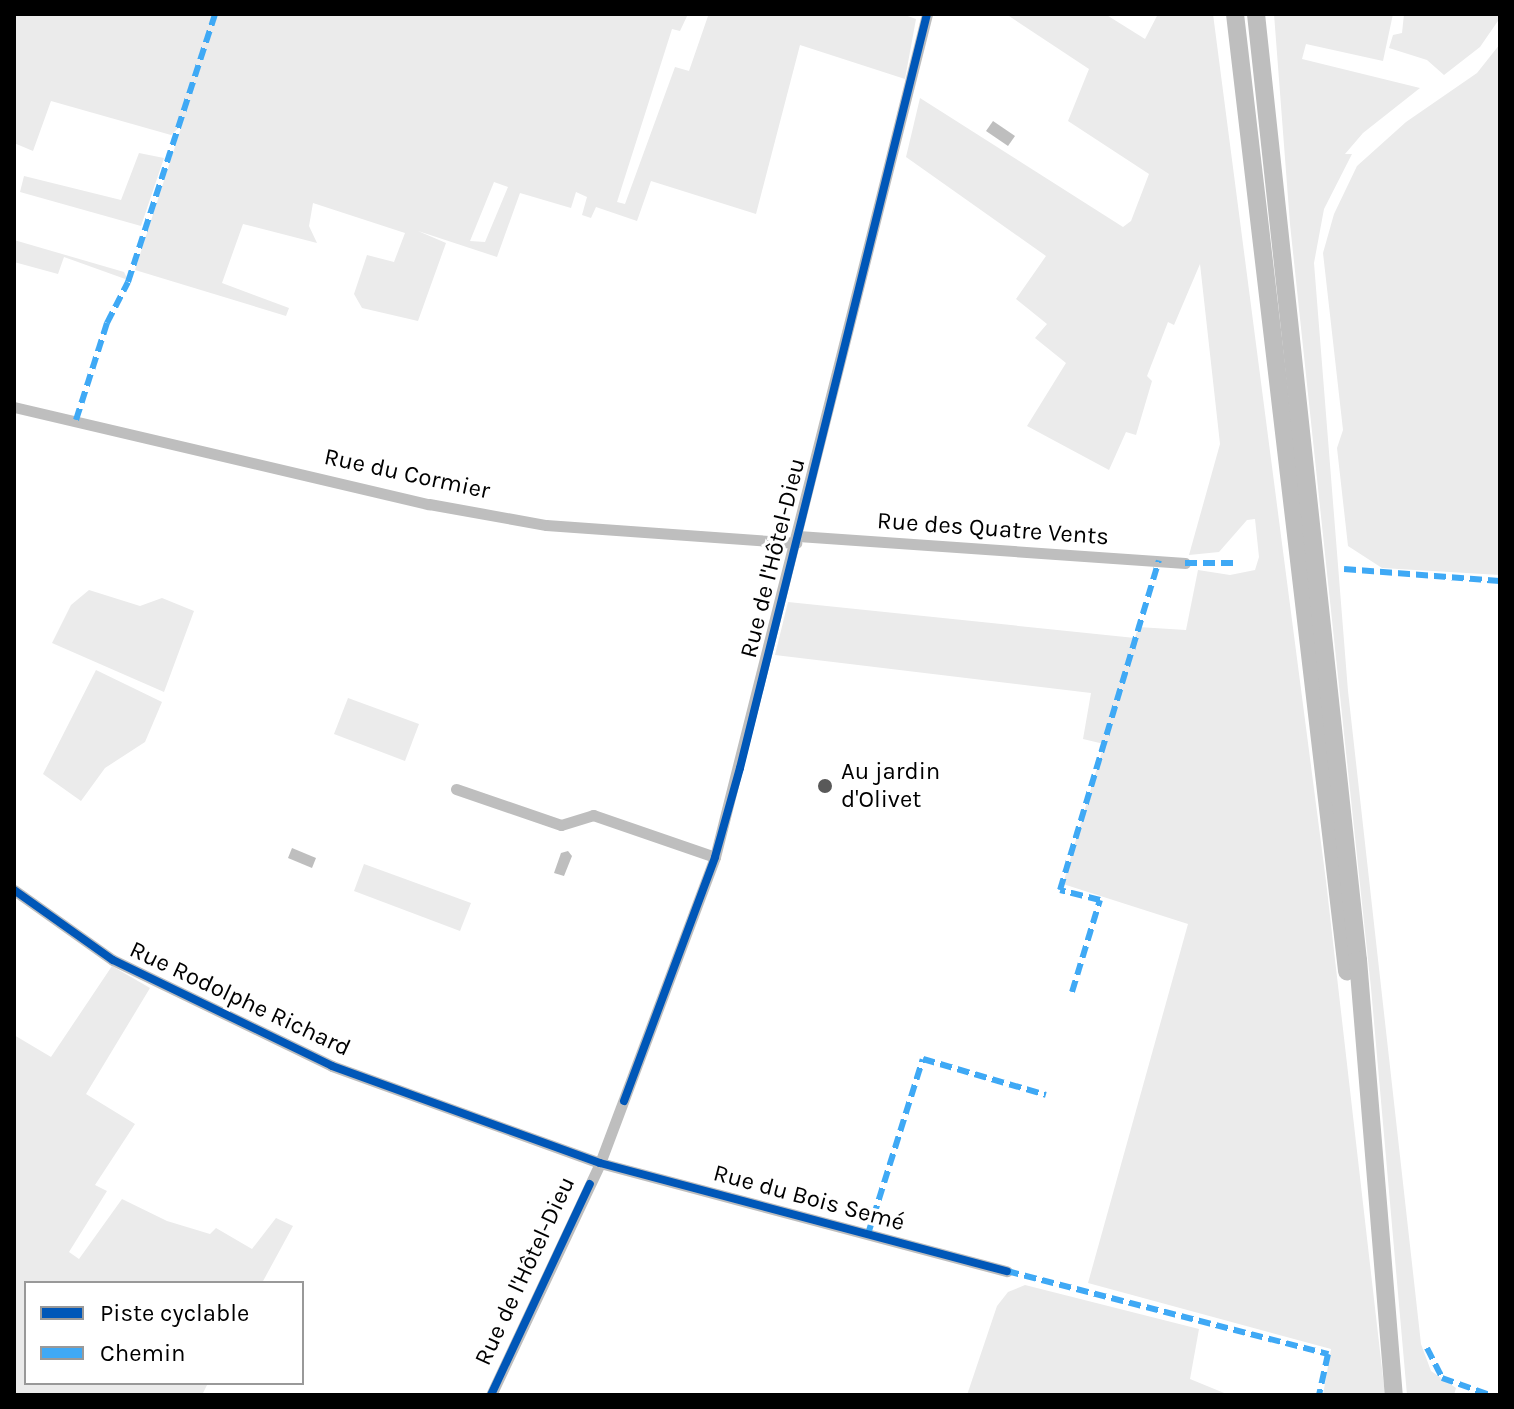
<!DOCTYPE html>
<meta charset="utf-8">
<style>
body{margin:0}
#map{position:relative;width:1514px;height:1409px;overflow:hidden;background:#fff;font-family:Karla,sans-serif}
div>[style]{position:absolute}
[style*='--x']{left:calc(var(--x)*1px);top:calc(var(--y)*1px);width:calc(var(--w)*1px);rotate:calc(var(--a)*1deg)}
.green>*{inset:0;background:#ebebeb}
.water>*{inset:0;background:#bebebe}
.minor>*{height:11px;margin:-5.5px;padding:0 5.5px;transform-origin:5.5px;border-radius:5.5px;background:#bebebe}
.trunk>*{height:18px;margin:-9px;padding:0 9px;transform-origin:9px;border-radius:9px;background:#bebebe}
.quiet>*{height:6px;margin-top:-3px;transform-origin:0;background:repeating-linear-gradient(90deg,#3fa9f5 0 12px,transparent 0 18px)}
.cycleway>*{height:8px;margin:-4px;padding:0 4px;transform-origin:4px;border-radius:4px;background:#0057b8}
.dots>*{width:22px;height:22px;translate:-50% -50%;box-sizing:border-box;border:4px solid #fff;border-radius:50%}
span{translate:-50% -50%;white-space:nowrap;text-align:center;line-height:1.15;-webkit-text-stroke:6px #fff;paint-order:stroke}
.street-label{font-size:24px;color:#000}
.poi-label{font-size:24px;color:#000}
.left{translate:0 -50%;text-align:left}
.frame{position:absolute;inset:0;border:16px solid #000;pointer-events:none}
.legend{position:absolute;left:24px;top:1281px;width:280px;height:104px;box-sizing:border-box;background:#fff;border:2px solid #999;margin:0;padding:10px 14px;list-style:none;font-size:24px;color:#000}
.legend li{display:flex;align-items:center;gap:16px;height:40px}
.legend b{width:40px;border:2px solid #999}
</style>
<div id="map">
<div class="green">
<div style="clip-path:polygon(evenodd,14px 14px,688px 14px,680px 31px,672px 29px,617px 202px,625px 204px,675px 67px,689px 71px,708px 16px,703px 14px,902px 14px,916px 19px,905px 79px,800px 45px,756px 214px,651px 181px,637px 221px,596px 207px,591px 218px,582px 215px,587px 197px,576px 192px,571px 208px,520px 193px,497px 257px,418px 231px,446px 243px,418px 321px,362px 308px,354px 294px,367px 255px,394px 262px,405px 233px,313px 203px,309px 226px,317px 243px,243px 224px,222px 283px,289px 308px,286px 316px,135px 270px,182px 125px,171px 135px,51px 101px,33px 151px,14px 143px,14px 14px,494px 182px,508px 187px,485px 242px,470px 241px,494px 182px)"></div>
<div style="clip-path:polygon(1006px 14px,1105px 14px,1145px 39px,1158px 14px,1213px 14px,1326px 881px,1385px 1395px,1323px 1395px,1331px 1349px,1088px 1283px,1188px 924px,1063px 884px,1104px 744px,1083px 739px,1091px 693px,775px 655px,788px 602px,1135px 638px,1138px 627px,1186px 630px,1198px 570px,1230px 575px,1255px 570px,1259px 557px,1255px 519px,1247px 520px,1219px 552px,1189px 555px,1220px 444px,1200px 264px,1174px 325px,1168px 322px,1147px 376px,1152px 381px,1136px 435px,1126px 432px,1109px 470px,1027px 426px,1066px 363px,1035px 338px,1047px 324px,1016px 299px,1046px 256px,906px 157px,920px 98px,1123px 227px,1131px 221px,1149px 174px,1068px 121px,1089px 69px)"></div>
<div style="clip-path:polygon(1274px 14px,1393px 14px,1383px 61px,1306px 44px,1302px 59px,1420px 88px,1363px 133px,1345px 154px,1352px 154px,1324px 209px,1314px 263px,1348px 691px,1421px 1344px,1431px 1371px,1456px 1388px,1454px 1395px,1407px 1395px,1371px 988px,1290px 224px)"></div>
<div style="clip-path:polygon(1404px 14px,1500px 14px,1500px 18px,1480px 47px,1444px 75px,1427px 60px,1389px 48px,1393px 35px,1402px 33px)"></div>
<div style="clip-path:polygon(1500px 44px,1500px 575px,1382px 568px,1348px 546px,1337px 448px,1343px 430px,1323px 253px,1334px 214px,1357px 166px,1406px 122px,1477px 73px)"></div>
<div style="clip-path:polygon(139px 153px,164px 158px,141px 226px,20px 192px,24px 176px,121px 200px)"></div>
<div style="clip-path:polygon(14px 240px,124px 272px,128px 280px,64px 257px,58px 274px,14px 262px)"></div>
<div style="clip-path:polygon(89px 590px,140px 606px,162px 598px,194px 611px,164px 692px,52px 643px,71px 605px)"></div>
<div style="clip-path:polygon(96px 670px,162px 702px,145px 742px,105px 768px,81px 801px,43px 774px)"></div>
<div style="clip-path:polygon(348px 698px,419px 724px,405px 761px,334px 734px)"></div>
<div style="clip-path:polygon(364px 864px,471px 903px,460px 931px,354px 891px)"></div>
<div style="clip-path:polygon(112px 966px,150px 988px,86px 1094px,135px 1124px,95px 1185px,107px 1191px,69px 1252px,79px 1259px,122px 1199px,167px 1221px,210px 1234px,216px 1228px,252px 1249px,276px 1218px,293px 1226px,262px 1283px,26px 1283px,26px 1383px,208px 1383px,202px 1395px,14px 1395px,14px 1035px,51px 1057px)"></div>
<div style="clip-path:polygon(1025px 1285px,1199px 1329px,1190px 1379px,1229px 1395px,967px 1395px,997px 1306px,1008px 1292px)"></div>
</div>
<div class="water">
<div style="clip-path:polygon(993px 121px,1015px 136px,1008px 146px,986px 131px)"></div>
<div style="clip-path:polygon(292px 848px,316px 858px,312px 868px,288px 858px)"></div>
<div style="clip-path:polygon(568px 851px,572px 856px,564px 876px,554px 873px,561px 853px)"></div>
</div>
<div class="minor">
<div style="--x:14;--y:407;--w:426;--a:13.2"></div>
<div style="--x:429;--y:504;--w:119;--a:10.2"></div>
<div style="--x:546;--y:525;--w:251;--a:4.1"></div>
<div style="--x:798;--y:536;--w:388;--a:4"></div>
<div style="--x:456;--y:789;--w:111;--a:18.9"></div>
<div style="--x:561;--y:825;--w:34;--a:-17"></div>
<div style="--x:593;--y:815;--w:129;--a:19"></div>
<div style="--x:14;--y:890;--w:121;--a:35.3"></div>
<div style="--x:113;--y:960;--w:243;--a:25.8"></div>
<div style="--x:332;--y:1066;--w:285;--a:19.9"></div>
<div style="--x:600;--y:1163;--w:421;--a:14.9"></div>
<div style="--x:491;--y:1395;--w:256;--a:-64.8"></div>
<div style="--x:600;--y:1163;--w:327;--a:-69.4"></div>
<div style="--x:715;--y:857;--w:869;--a:-75.88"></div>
</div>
<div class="trunk">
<div style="--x:1235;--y:14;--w:964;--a:83.32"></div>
<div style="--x:1256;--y:14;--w:951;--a:83.85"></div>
<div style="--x:1358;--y:960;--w:436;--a:85.3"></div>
</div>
<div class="quiet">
<div style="--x:76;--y:420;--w:102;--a:-72.3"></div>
<div style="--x:107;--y:323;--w:46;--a:-62.9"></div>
<div style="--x:128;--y:282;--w:282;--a:-72"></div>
<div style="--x:1185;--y:563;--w:51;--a:0"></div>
<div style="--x:1344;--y:569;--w:156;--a:4.4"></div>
<div style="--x:1072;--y:992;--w:96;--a:-73.1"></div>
<div style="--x:1100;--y:900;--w:41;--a:-166"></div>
<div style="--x:1060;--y:890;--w:344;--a:-73.3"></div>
<div style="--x:868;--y:1234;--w:183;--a:-72.6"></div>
<div style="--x:923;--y:1059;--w:128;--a:16.3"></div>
<div style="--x:1007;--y:1271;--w:332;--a:14.5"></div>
<div style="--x:1328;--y:1354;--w:42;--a:102.4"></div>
<div style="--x:1427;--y:1348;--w:34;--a:63"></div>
<div style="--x:1442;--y:1378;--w:51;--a:19.5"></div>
</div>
<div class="cycleway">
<div style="--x:14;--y:890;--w:121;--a:35.3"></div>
<div style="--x:113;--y:960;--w:243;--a:25.8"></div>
<div style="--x:332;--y:1066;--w:285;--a:19.9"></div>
<div style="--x:600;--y:1163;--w:421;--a:14.9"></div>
<div style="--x:624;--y:1101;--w:260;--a:-69.5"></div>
<div style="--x:715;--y:857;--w:92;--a:-74.3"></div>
<div style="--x:740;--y:768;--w:777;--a:-76.07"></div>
<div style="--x:491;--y:1395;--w:233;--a:-64.9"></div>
</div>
<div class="dots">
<div style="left:825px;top:786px;background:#595959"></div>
</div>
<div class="street-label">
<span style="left:407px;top:474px;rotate:12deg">Rue du Cormier</span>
<span style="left:993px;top:529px;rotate:4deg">Rue des Quatre Vents</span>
<span style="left:773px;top:558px;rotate:-76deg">Rue de l'Hôtel-Dieu</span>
<span style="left:240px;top:999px;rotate:25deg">Rue Rodolphe Richard</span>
<span style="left:809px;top:1198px;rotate:15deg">Rue du Bois Semé</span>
<span style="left:525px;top:1271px;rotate:-65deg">Rue de l'Hôtel-Dieu</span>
</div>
<div class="poi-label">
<span class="left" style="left:841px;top:786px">Au jardin<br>d'Olivet</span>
</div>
<div class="frame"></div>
<ul class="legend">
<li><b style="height:10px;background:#0057b8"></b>Piste cyclable</li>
<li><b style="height:10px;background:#3fa9f5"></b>Chemin</li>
</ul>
</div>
